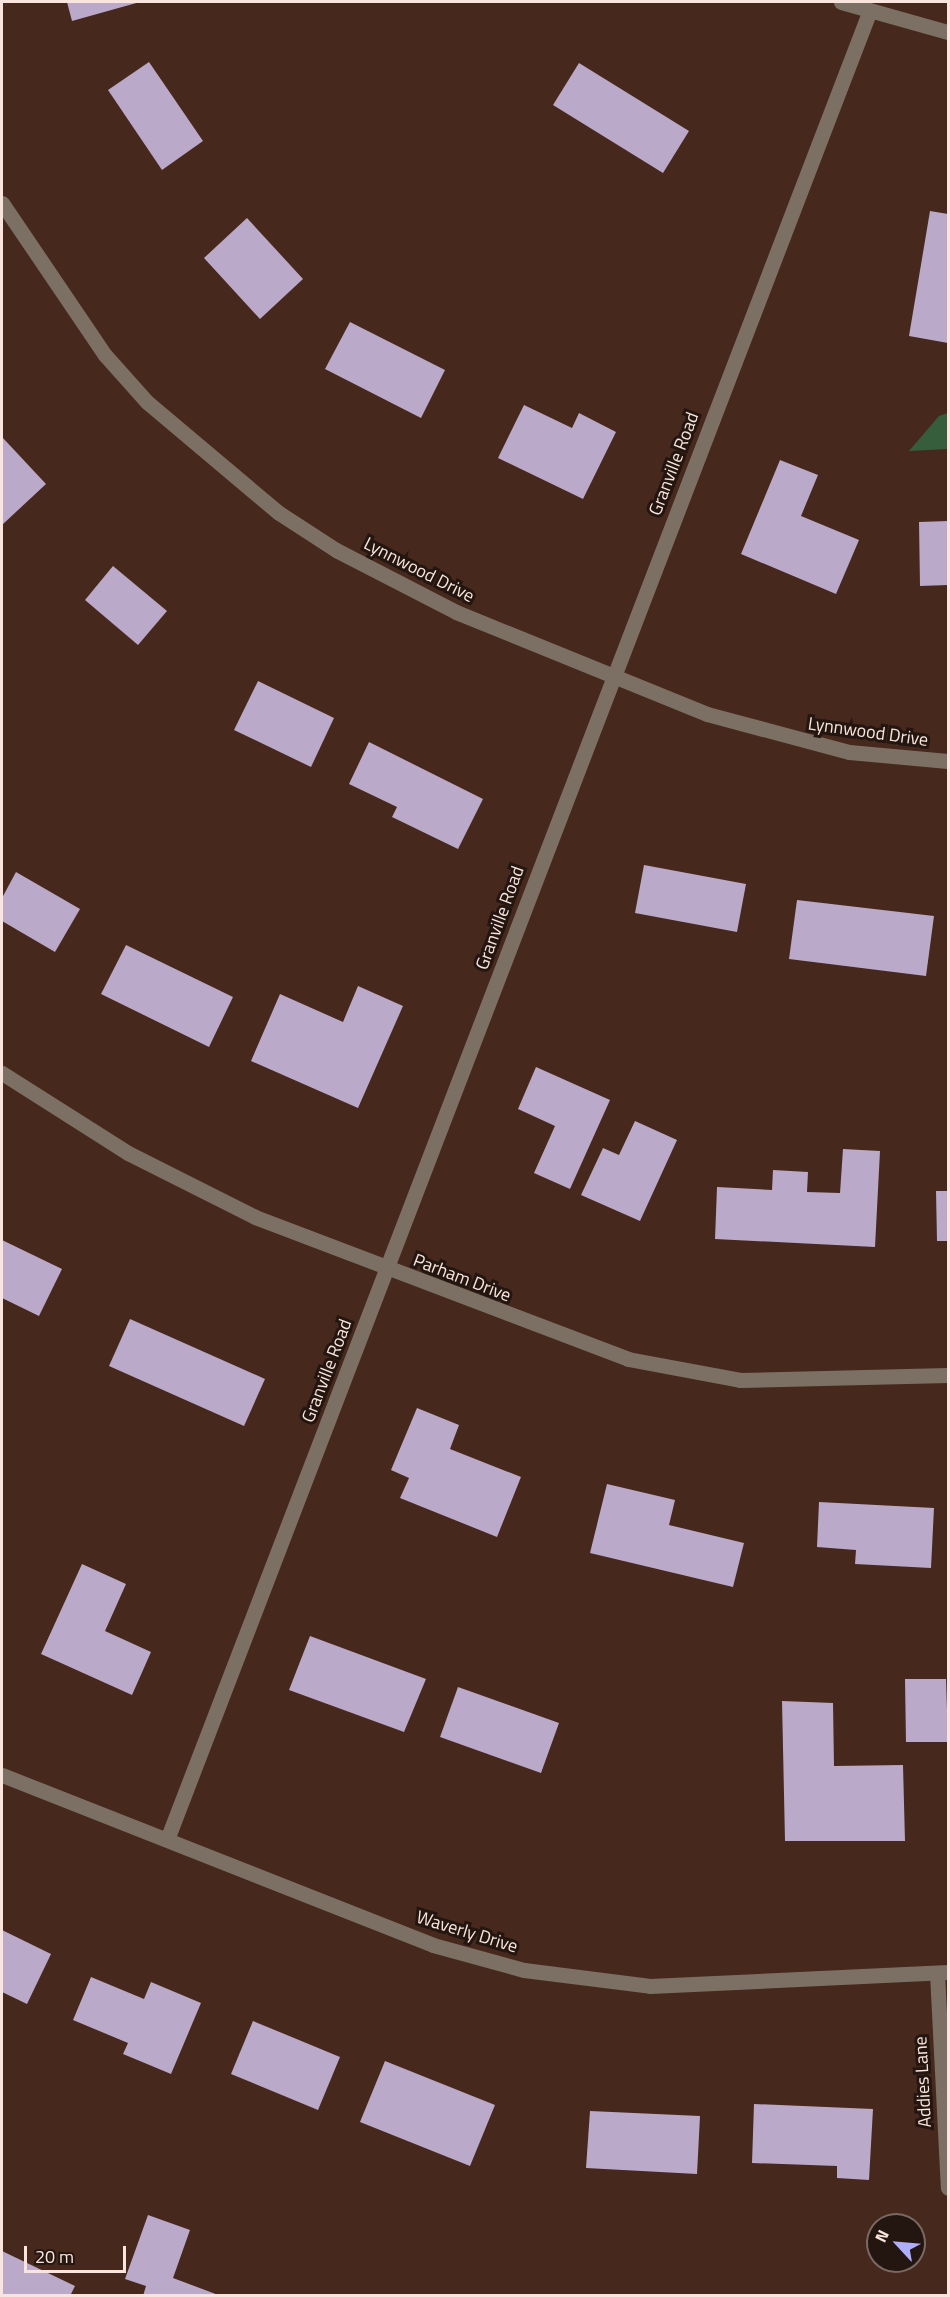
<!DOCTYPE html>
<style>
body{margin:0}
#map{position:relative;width:950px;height:2297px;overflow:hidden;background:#46291c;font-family:"Titillium Web",sans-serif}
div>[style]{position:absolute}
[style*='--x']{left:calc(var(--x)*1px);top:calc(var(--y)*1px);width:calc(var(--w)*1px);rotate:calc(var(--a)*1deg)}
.green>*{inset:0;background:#365e3c}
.building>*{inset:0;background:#bba9c9}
.minor>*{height:15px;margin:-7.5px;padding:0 7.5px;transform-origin:7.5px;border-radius:7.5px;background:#7c7065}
span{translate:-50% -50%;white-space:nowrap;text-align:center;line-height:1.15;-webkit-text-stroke:6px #231610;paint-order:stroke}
.street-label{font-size:18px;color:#f9e5dd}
.frame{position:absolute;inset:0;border:3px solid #f9e5dd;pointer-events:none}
.north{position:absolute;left:866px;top:2213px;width:60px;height:60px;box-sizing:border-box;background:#231610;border:2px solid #796962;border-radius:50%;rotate:296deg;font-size:16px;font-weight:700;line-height:24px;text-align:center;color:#f9e5dd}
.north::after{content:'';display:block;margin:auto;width:21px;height:27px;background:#aeaefb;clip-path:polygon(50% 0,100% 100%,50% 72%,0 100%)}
.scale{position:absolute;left:24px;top:2246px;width:102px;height:27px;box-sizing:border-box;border:3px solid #f9e5dd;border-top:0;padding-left:8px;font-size:18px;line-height:21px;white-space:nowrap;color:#f9e5dd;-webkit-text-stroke:4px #231610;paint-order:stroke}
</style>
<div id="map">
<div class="green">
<div style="clip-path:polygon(948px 413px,948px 449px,909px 451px,939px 416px)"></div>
</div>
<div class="building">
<div style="clip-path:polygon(67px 2px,140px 2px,72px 21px)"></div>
<div style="clip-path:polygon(149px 62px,203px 141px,162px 170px,108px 90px)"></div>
<div style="clip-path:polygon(579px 63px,689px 131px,663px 173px,553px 105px)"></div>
<div style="clip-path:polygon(930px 211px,948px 214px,948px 343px,909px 336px)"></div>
<div style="clip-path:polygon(247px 218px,303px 279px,260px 319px,204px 258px)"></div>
<div style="clip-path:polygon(350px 322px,445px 370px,421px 418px,325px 369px)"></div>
<div style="clip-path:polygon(524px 405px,572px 428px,579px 413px,616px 432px,583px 499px,498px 458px)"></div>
<div style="clip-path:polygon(2px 437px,46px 484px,2px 525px)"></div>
<div style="clip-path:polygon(780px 460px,818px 475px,801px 516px,859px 540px,836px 594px,741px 554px)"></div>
<div style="clip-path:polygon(948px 521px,948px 585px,920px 586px,919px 522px)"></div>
<div style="clip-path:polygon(113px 566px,167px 611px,138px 645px,85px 600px)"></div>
<div style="clip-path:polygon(258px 681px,334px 718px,311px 767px,234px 730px)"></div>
<div style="clip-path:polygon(369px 742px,483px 799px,458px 849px,392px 817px,397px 807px,349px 784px)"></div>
<div style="clip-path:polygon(644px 865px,746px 884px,737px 932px,635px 913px)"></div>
<div style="clip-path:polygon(16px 872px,80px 909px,55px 952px,2px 921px,2px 898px)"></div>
<div style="clip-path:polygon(797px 900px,934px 916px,926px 976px,789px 959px)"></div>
<div style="clip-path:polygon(126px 945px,233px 997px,209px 1047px,101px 994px)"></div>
<div style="clip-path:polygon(358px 986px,403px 1006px,358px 1108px,251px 1061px,280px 994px,343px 1022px)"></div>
<div style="clip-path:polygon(536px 1067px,610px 1100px,570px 1189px,534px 1173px,555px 1126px,518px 1109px)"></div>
<div style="clip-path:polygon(635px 1121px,677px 1140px,640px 1221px,581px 1195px,603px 1148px,619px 1155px)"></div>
<div style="clip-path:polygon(843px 1149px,880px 1151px,875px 1247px,715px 1239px,717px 1187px,772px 1190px,773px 1170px,808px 1172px,807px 1192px,840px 1193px)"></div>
<div style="clip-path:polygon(936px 1191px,948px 1191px,948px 1241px,937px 1241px)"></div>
<div style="clip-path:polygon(2px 1240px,62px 1269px,39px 1316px,2px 1298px)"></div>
<div style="clip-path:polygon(130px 1319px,265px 1379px,244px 1426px,109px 1366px)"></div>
<div style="clip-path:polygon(417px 1408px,459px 1425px,450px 1449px,521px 1477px,497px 1537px,400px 1498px,409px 1478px,391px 1470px)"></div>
<div style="clip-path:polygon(607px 1484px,675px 1500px,669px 1525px,744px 1543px,733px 1587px,590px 1553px)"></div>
<div style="clip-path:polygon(819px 1502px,934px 1508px,931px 1568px,855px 1564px,856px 1550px,817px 1547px)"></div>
<div style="clip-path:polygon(82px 1564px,126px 1584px,105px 1631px,151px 1652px,132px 1695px,41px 1654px)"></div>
<div style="clip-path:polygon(310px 1636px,426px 1679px,404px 1732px,289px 1690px)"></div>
<div style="clip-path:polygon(905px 1679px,946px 1679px,948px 1742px,906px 1742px)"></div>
<div style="clip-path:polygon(458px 1687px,559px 1723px,541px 1773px,440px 1737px)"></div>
<div style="clip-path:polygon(782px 1701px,833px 1703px,834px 1766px,903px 1765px,905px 1841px,785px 1841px)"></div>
<div style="clip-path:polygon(2px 1930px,51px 1954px,27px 2004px,2px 1992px)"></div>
<div style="clip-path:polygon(91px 1977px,144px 1999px,151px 1982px,201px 2003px,171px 2074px,123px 2054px,128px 2043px,73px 2020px)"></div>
<div style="clip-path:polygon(253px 2021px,340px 2057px,318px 2110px,231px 2074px)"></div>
<div style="clip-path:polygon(385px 2061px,495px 2105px,470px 2166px,360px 2122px)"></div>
<div style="clip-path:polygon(754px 2104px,873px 2109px,869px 2180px,837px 2178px,837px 2166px,752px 2163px)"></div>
<div style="clip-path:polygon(590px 2111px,700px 2116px,697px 2174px,586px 2168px)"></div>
<div style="clip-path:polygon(148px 2215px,190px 2230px,173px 2278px,221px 2296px,143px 2296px,146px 2286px,125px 2279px)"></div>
<div style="clip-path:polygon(2px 2251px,75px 2286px,70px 2296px,2px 2296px)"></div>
</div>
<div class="minor">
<div style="--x:841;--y:2;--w:111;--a:15.7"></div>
<div style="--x:2;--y:203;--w:184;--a:55.9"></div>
<div style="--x:105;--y:355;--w:63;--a:48.2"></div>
<div style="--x:147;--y:402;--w:172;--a:40.1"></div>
<div style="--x:279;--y:513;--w:68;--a:33"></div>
<div style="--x:336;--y:550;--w:135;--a:27.3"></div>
<div style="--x:456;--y:612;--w:271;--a:22.1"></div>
<div style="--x:707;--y:714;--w:147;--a:15"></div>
<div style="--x:849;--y:752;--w:99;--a:5.2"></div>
<div style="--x:2;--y:1073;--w:149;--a:32.4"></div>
<div style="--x:128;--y:1153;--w:142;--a:26.7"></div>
<div style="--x:255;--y:1217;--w:399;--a:20.8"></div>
<div style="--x:628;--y:1359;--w:114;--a:10.6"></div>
<div style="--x:740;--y:1380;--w:208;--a:-1.4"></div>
<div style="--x:2;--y:1775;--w:463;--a:21.5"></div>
<div style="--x:433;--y:1945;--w:94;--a:15.4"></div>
<div style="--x:524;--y:1970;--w:127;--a:7.2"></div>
<div style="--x:650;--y:1986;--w:298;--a:-2.7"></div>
<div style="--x:168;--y:1837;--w:1954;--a:-68.98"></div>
<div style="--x:937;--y:1973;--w:215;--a:87.1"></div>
</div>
<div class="street-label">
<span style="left:674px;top:464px;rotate:-69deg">Granville Road</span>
<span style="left:419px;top:570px;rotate:27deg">Lynnwood Drive</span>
<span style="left:868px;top:732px;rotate:8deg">Lynnwood Drive</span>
<span style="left:500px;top:918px;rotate:-70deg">Granville Road</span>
<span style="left:462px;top:1278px;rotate:21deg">Parham Drive</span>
<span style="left:327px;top:1371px;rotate:-69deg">Granville Road</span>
<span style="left:467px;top:1932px;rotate:17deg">Waverly Drive</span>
<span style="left:923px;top:2082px;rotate:-93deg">Addies Lane</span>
</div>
<div class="frame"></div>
<div class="north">N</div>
<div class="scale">20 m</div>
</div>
